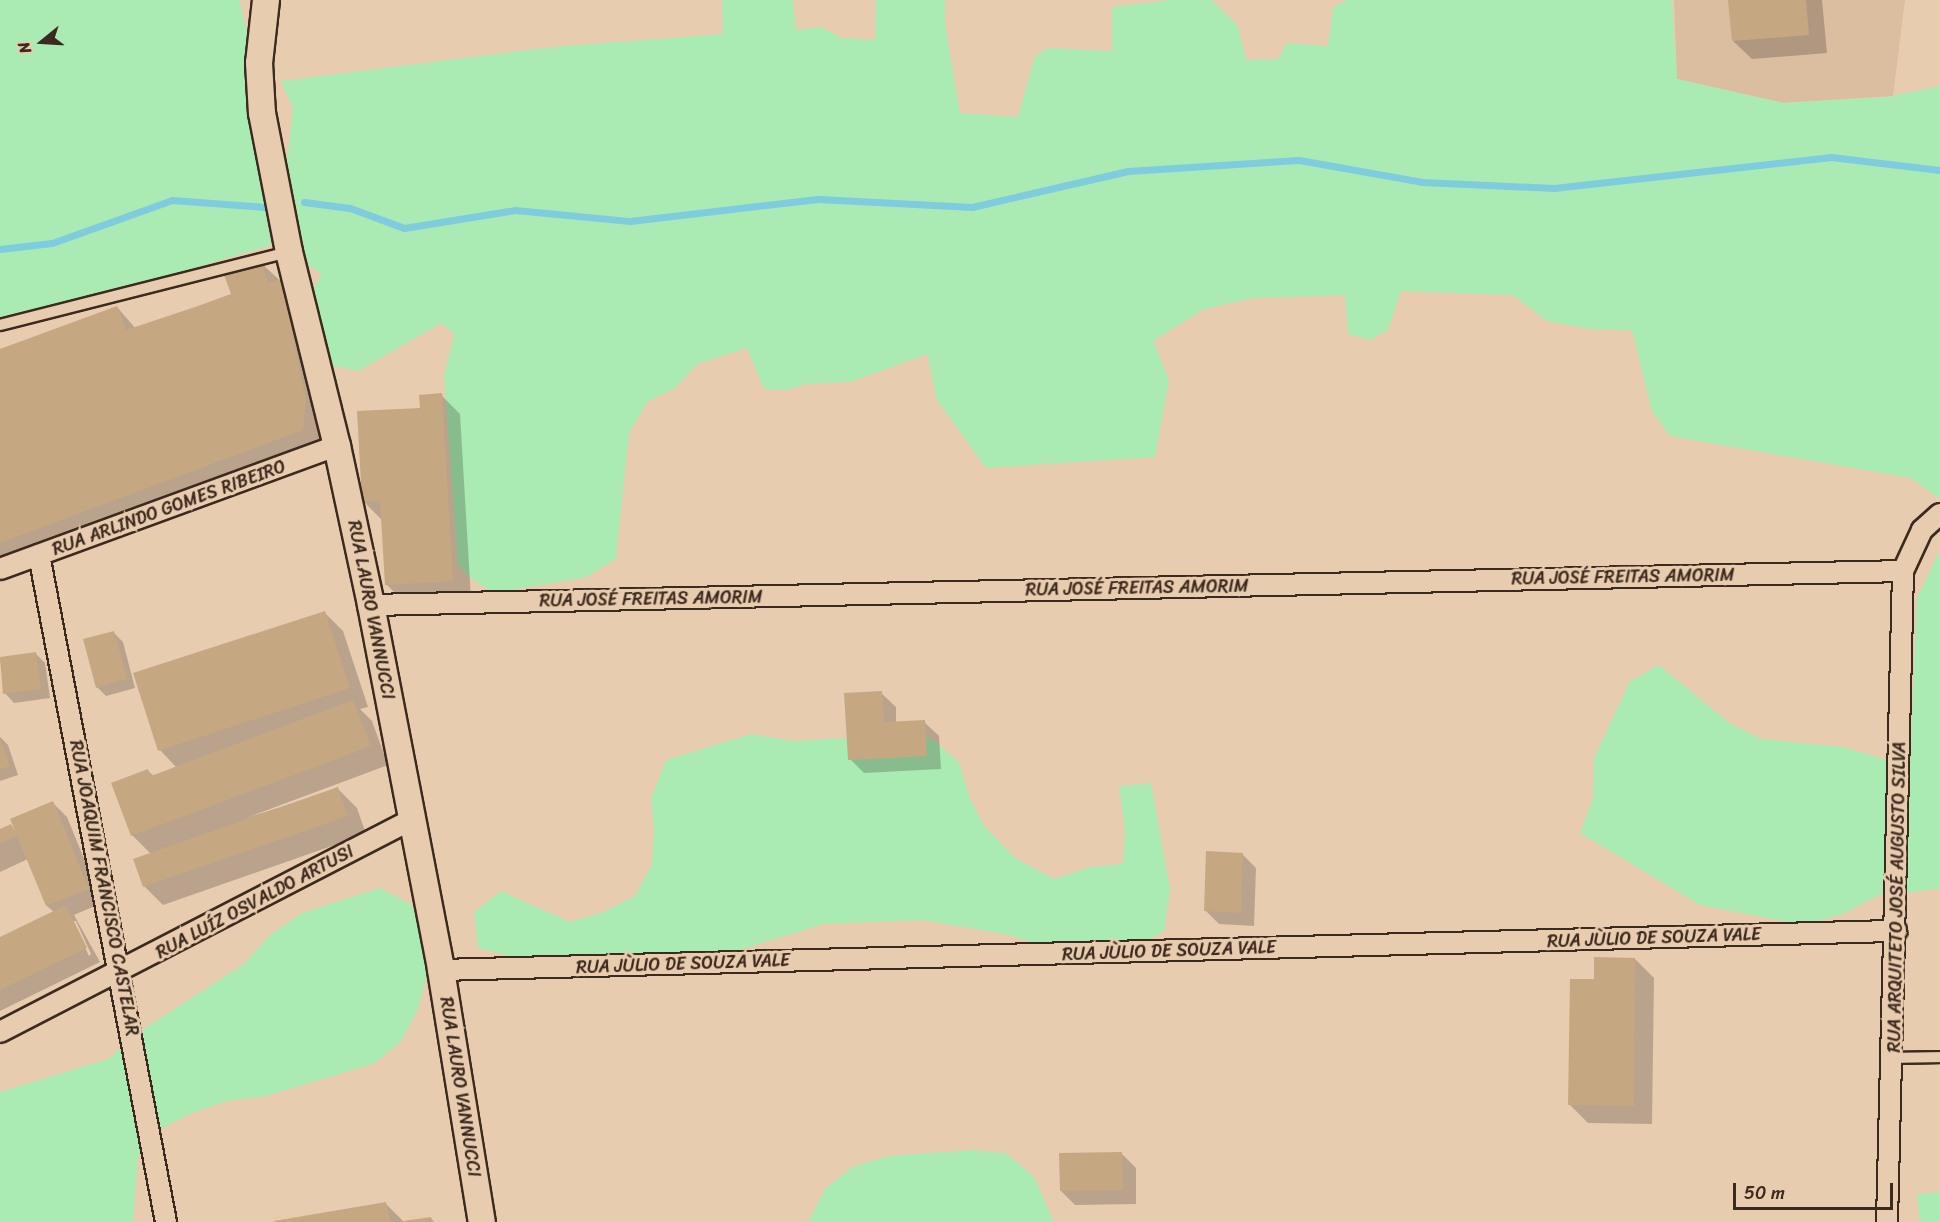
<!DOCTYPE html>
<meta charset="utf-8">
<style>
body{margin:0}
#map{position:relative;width:1940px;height:1222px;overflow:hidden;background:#e8ccaf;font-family:Sriracha,sans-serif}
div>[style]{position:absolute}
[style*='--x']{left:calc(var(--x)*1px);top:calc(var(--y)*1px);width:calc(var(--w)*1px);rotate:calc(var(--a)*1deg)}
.built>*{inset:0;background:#dbbe9f}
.green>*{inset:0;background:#aaebb3}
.shadow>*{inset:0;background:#0003}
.stream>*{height:7px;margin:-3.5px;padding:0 3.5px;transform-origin:3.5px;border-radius:3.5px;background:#7fcbdf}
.building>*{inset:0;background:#c5a882}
.roads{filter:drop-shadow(2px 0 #3b2a1e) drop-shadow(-2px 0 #3b2a1e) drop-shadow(0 2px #3b2a1e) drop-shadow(0 -2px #3b2a1e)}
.service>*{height:10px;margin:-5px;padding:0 5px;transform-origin:5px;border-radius:5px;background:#e8ccaf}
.minor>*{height:20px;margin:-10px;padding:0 10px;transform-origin:10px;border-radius:10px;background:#e8ccaf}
.tertiary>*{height:26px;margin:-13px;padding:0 13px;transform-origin:13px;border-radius:13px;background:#e8ccaf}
span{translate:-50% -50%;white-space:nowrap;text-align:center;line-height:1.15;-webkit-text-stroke:6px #e8ccaf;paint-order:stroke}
.street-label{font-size:18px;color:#3b2a1e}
.north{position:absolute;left:12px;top:12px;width:60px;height:60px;-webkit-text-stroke:4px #e8ccaf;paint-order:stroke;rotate:252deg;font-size:16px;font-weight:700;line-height:24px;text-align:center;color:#3b2a1e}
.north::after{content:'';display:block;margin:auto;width:21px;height:27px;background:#3b2a1e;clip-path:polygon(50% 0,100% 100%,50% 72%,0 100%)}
.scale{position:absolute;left:1733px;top:1183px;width:160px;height:27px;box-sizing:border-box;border:3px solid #3b2a1e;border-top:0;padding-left:8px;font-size:18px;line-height:21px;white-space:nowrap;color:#3b2a1e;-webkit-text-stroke:4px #e8ccaf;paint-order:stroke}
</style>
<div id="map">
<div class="built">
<div style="clip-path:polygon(1674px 0,1905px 0,1893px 96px,1783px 103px,1677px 79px)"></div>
</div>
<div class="green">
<div style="clip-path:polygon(0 0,239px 0,247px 33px,249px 78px,271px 245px,0 326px)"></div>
<div style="clip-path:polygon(722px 0,793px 0,796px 30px,820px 27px,843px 38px,875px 40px,876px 0,945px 0,945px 24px,960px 113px,1018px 117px,1035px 56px,1048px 48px,1112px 51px,1112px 7px,1172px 0,1211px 0,1238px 26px,1246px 60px,1278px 59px,1287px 43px,1328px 46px,1333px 7px,1347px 0,1672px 0,1677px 79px,1783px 103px,1887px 97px,1940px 86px,1940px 499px,1911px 478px,1670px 436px,1652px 411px,1632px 330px,1590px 329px,1547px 321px,1513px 295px,1401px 291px,1388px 330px,1370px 340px,1348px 334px,1345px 295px,1253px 298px,1204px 309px,1153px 341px,1169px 380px,1155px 457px,986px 468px,937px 400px,927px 354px,850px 382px,805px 384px,787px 390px,764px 389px,747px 348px,697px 364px,675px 388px,648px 401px,629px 433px,616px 558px,587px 577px,494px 593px,472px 579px,458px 564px,444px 376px,454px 334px,441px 323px,358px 371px,326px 364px,311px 295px,321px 273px,307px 264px,285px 175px,293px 108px,281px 81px,552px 47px,723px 34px)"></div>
<div style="clip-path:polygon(1940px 550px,1940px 888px,1905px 893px,1905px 882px,1842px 914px,1805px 925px,1700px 905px,1580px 833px,1593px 798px,1594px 758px,1630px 681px,1659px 665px,1729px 723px,1761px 739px,1843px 747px,1887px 760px,1909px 791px,1917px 598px)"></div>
<div style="clip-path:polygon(751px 734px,793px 741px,897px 735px,931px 738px,959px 762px,970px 799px,985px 827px,1015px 858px,1054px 879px,1091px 867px,1123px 864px,1125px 830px,1119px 786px,1151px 783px,1170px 889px,1164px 931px,1135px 947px,1093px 960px,1005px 934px,921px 920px,823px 924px,678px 969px,543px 964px,478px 948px,474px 912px,501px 891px,570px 922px,606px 911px,635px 896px,652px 864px,654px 830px,651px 798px,666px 760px)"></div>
<div style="clip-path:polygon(380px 888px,412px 905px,423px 941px,427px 974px,418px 1009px,401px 1041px,375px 1063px,266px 1096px,227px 1101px,191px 1113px,163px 1128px,138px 1156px,133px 1222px,0 1222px,0 1092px,108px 1059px,145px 1028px,244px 964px,269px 936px,302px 913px)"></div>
<div style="clip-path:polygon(972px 1150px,1006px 1153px,1034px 1177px,1054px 1222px,808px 1222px,825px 1189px,852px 1167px,888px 1156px)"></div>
<div style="clip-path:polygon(1940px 1192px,1940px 1222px,1920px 1222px,1917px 1194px)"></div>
</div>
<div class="shadow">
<div style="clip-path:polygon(1730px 0,1822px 0,1827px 53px,1752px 59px,1733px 41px)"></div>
<div style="clip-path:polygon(261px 263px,300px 299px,324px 419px,321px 448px,0 568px,0 351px,117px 307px,136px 329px,233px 295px)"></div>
<div style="clip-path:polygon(441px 395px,460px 414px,471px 599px,405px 603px,386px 584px,382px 520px,364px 502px,421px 409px)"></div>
<div style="clip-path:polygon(324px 612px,343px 631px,368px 707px,360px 709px,372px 721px,388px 765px,246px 818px,338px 789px,357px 808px,366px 834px,163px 905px,145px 887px,135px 860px,151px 854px,132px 835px,148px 771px,154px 776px,177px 768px,160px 750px)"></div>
<div style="clip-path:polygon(114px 633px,123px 642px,135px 688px,106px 696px,97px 687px)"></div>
<div style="clip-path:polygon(36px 654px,45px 663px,50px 698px,14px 703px,5px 693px,0 658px)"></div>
<div style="clip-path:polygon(881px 693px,896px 707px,896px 723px,924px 722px,939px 736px,941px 769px,864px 773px,850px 759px)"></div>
<div style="clip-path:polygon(0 737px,8px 745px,18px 775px,0 781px)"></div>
<div style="clip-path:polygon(evenodd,53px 803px,67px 817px,102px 903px,74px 915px,100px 962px,0 1011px,0 938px,54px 912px,47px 906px,28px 859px,0 872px,0 831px,10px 826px,17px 832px,53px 803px,72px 921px,76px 921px,91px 954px,89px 956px,72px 921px)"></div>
<div style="clip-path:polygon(1242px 854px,1256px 868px,1254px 926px,1219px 924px,1205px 910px)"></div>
<div style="clip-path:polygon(1635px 959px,1654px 978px,1652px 1124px,1588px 1123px,1569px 1104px,1595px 981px)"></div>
<div style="clip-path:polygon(1122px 1154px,1136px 1168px,1136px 1204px,1075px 1205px,1061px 1191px)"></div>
<div style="clip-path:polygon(386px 1204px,404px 1222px,431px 1218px,434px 1222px,276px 1222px)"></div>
</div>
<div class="stream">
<div style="--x:304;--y:202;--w:46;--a:7.4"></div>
<div style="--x:350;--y:208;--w:58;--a:20.3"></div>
<div style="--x:404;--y:228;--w:112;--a:-9.2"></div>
<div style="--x:515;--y:210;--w:116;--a:5.5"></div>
<div style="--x:630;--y:221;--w:189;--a:-6.7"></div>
<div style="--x:818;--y:199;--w:154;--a:3"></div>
<div style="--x:972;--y:207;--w:160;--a:-13"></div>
<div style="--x:1128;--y:171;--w:171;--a:-3.7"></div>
<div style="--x:1299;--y:160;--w:125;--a:10.1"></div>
<div style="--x:1422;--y:182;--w:132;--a:2.6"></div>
<div style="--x:1554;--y:188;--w:279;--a:-6.4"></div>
<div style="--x:1831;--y:157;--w:110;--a:6.8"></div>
<div style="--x:0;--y:249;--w:52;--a:-6.6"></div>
<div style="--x:52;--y:243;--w:127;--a:-19.7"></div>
<div style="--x:172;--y:200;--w:93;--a:4.3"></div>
</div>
<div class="building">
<div style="clip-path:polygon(1728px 0,1806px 0,1809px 35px,1732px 41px)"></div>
<div style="clip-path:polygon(261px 261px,268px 283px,282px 279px,306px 400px,303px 430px,0 543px,0 349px,117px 306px,126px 330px,198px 306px,231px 294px,224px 275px)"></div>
<div style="clip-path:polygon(442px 393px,453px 581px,385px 585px,380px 501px,362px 502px,357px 411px,420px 408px,419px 395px)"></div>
<div style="clip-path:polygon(325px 611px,350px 688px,158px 751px,133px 673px)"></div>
<div style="clip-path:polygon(114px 631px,127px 679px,96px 688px,83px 639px)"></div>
<div style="clip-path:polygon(36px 652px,41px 689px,3px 694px,0 657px)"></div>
<div style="clip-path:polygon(882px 691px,884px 722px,925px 720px,927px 756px,848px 760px,844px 693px)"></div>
<div style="clip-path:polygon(353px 700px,371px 746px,131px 836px,111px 783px,148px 769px,151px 776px)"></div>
<div style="clip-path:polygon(0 738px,10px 766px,0 769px)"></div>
<div style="clip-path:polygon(338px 787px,348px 816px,143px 887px,133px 859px)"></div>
<div style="clip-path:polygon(53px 801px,89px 889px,46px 906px,17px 836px,0 844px,0 829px,11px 824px,16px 833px,10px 819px)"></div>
<div style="clip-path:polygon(1206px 851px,1243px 853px,1241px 913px,1204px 911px)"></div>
<div style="clip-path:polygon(66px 905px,87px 948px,0 990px,0 937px)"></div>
<div style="clip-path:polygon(1594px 957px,1635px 958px,1634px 1106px,1568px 1105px,1570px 979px,1594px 979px)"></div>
<div style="clip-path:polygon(1122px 1152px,1123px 1190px,1060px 1191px,1059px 1153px)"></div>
<div style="clip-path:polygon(386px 1202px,390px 1222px,274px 1222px,274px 1221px)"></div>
<div style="clip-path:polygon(431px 1217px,432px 1222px,403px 1222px,403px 1221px)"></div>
</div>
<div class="roads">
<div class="service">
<div style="--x:0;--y:325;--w:298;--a:-14.2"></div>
<div style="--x:1893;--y:1058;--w:47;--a:-1.2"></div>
</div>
<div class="minor">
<div style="--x:39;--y:555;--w:679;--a:79.22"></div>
<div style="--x:0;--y:569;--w:359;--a:-20.1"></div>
<div style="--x:371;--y:605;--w:1532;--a:-1.27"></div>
<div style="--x:441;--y:970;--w:1456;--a:-1.54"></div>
<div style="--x:0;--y:1032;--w:465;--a:-27.3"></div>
<div style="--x:1887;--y:1222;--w:651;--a:-88.59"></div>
<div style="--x:1903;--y:571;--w:45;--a:-65.1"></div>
<div style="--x:1922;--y:530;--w:24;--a:-42"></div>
</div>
<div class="tertiary">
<div style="--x:266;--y:0;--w:63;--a:96.3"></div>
<div style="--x:259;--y:63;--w:50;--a:86.6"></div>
<div style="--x:262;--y:113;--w:142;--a:79"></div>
<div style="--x:289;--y:252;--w:200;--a:76.1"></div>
<div style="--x:337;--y:446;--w:163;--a:77.9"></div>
<div style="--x:371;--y:605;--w:372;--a:79.1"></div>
<div style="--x:441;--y:970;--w:255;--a:80.8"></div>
</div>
</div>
<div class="street-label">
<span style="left:169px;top:508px;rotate:-20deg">RUA ARLINDO GOMES RIBEIRO</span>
<span style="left:1623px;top:577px;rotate:-1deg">RUA JOSÉ FREITAS AMORIM</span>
<span style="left:1137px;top:588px;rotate:-1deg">RUA JOSÉ FREITAS AMORIM</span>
<span style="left:651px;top:599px;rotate:-1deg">RUA JOSÉ FREITAS AMORIM</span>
<span style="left:371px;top:610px;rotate:79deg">RUA LAURO VANNUCCI</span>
<span style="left:104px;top:888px;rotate:79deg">RUA JOAQUIM FRANCISCO CASTELAR</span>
<span style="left:1897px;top:897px;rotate:-89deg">RUA ARQUITETO JOSÉ AUGUSTO SILVA</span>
<span style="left:255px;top:902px;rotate:-28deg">RUA LUÍZ OSVALDO ARTUSI</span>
<span style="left:1654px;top:938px;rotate:-2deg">RUA JÙLIO DE SOUZA VALE</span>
<span style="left:1169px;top:951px;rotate:-2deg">RUA JÙLIO DE SOUZA VALE</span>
<span style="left:683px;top:964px;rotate:-2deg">RUA JÙLIO DE SOUZA VALE</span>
<span style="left:460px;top:1087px;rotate:81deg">RUA LAURO VANNUCCI</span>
</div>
<div class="north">N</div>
<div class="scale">50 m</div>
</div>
